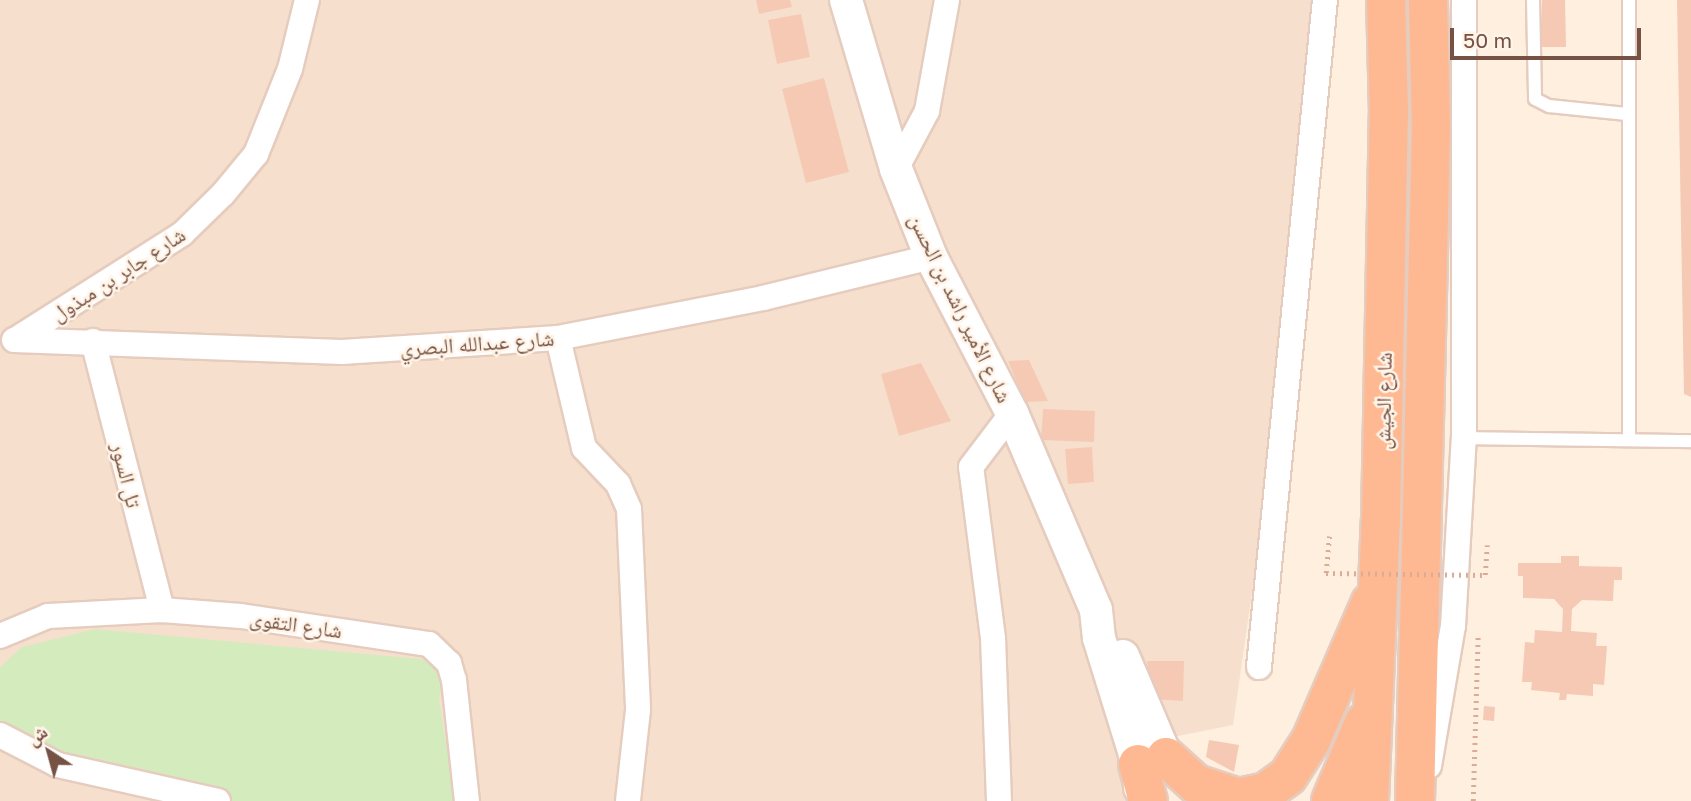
<!DOCTYPE html>
<meta charset="utf-8">
<style>
body{margin:0}
#map{position:relative;width:1691px;height:801px;overflow:hidden;background:#feefdf;font-family:"Golos Text","Noto Naskh Arabic",sans-serif}
div>[style]{position:absolute}
[style*='--x']{left:calc(var(--x)*1px);top:calc(var(--y)*1px);width:calc(var(--w)*1px);rotate:calc(var(--a)*1deg)}
.residential>*{inset:0;background:#f6e0cd}
.green>*{inset:0;background:#d4ecbd}
.building>*{inset:0;background:#f6c9b5}
.path>*{height:4.5px;margin-top:-2.25px;transform-origin:0;background:repeating-linear-gradient(90deg,#daac98 0 2px,transparent 0 7px)}
.roads{filter:drop-shadow(2px 0 #e5ccbe) drop-shadow(-2px 0 #e5ccbe) drop-shadow(0 2px #e5ccbe) drop-shadow(0 -2px #e5ccbe)}
.service>*{height:12px;margin:-6px;padding:0 6px;transform-origin:6px;border-radius:6px;background:#fff}
.minor>*{height:24px;margin:-12px;padding:0 12px;transform-origin:12px;border-radius:12px;background:#fff}
.tertiary>*{height:32px;margin:-16px;padding:0 16px;transform-origin:16px;border-radius:16px;background:#fff}
.trunk>*{height:38px;margin:-19px;padding:0 19px;transform-origin:19px;border-radius:19px;background:#feb892}
.path-bridge>*{height:4.5px;margin-top:-2.25px;transform-origin:0;background:repeating-linear-gradient(90deg,#daac98 0 2px,transparent 0 7px)}
span{translate:-50% -50%;white-space:nowrap;text-align:center;line-height:1.15;-webkit-text-stroke:5px #fff4e7;paint-order:stroke}
.street-label{font-size:21px;color:#765245}
.north{position:absolute;left:14px;top:717px;width:70px;height:70px;-webkit-text-stroke:5px #fff4e7;paint-order:stroke;rotate:324deg;font-size:19px;font-weight:700;line-height:28px;text-align:center;color:#765245}
.north::after{content:'';display:block;margin:auto;width:24px;height:32px;background:#765245;clip-path:polygon(50% 0,100% 100%,50% 72%,0 100%)}
.scale{position:absolute;left:1450px;top:28px;width:191px;height:32px;box-sizing:border-box;border:4px solid #765245;border-top:0;padding-left:9px;font-size:21px;line-height:24px;white-space:nowrap;color:#765245;-webkit-text-stroke:5px #fff4e7;paint-order:stroke}
</style>
<div id="map">
<div class="residential">
<div style="clip-path:polygon(0 0,1324px 0,1326px 74px,1233px 725px,1133px 745px,1134px 801px,0 801px)"></div>
</div>
<div class="green">
<div style="clip-path:polygon(95px 629px,431px 660px,445px 676px,439px 698px,455px 801px,198px 801px,0 734px,0 667px,22px 647px)"></div>
</div>
<div class="building">
<div style="clip-path:polygon(756px 0,790px 0,792px 7px,759px 14px)"></div>
<div style="clip-path:polygon(1542px 0,1565px 0,1566px 47px,1542px 47px)"></div>
<div style="clip-path:polygon(1677px 0,1691px 0,1691px 397px,1684px 394px)"></div>
<div style="clip-path:polygon(801px 14px,810px 57px,777px 64px,768px 20px)"></div>
<div style="clip-path:polygon(824px 78px,849px 172px,806px 183px,782px 89px)"></div>
<div style="clip-path:polygon(1029px 360px,1048px 401px,1025px 402px,1008px 361px)"></div>
<div style="clip-path:polygon(921px 363px,951px 421px,899px 436px,881px 374px)"></div>
<div style="clip-path:polygon(1043px 409px,1095px 411px,1094px 442px,1041px 440px)"></div>
<div style="clip-path:polygon(1092px 447px,1094px 482px,1068px 484px,1065px 449px)"></div>
<div style="clip-path:polygon(1561px 556px,1579px 556px,1579px 566px,1622px 567px,1622px 580px,1614px 580px,1613px 601px,1582px 600px,1572px 609px,1571px 631px,1597px 633px,1596px 646px,1607px 646px,1604px 685px,1593px 684px,1593px 696px,1567px 694px,1566px 700px,1559px 700px,1560px 693px,1531px 690px,1532px 682px,1522px 682px,1525px 642px,1534px 643px,1535px 630px,1562px 632px,1563px 609px,1554px 599px,1523px 598px,1523px 576px,1518px 576px,1518px 563px,1561px 563px)"></div>
<div style="clip-path:polygon(1147px 661px,1184px 661px,1183px 701px,1152px 699px)"></div>
<div style="clip-path:polygon(1484px 706px,1495px 707px,1494px 721px,1483px 720px)"></div>
<div style="clip-path:polygon(1209px 740px,1239px 745px,1234px 772px,1206px 757px)"></div>
</div>
<div class="path">
<div style="--x:1326;--y:573;--w:37;--a:-85"></div>
<div style="--x:1485;--y:575;--w:30;--a:-86"></div>
<div style="--x:1473;--y:801;--w:164;--a:-88.3"></div>
</div>
<div class="roads">
<div class="service">
<div style="--x:1533;--y:0;--w:99;--a:88.8"></div>
<div style="--x:1535;--y:99;--w:16;--a:27"></div>
<div style="--x:1549;--y:106;--w:78;--a:5.9"></div>
<div style="--x:1629;--y:0;--w:439;--a:90"></div>
<div style="--x:1464;--y:438;--w:227;--a:0.8"></div>
</div>
<div class="minor">
<div style="--x:896;--y:169;--w:66;--a:-61.9"></div>
<div style="--x:927;--y:111;--w:113;--a:-79.8"></div>
<div style="--x:558;--y:338;--w:113;--a:76.7"></div>
<div style="--x:584;--y:448;--w:50;--a:46.6"></div>
<div style="--x:618;--y:484;--w:27;--a:66"></div>
<div style="--x:629;--y:509;--w:201;--a:87.4"></div>
<div style="--x:638;--y:710;--w:92;--a:96.3"></div>
<div style="--x:14;--y:340;--w:328;--a:2.1"></div>
<div style="--x:342;--y:352;--w:216;--a:-3.7"></div>
<div style="--x:558;--y:338;--w:209;--a:-11"></div>
<div style="--x:763;--y:298;--w:173;--a:-13.7"></div>
<div style="--x:15;--y:340;--w:198;--a:-32.4"></div>
<div style="--x:182;--y:234;--w:57;--a:-44.3"></div>
<div style="--x:223;--y:194;--w:52;--a:-50.5"></div>
<div style="--x:256;--y:154;--w:92;--a:-68.2"></div>
<div style="--x:290;--y:69;--w:71;--a:-76.2"></div>
<div style="--x:93;--y:341;--w:278;--a:75.6"></div>
<div style="--x:0;--y:636;--w:52;--a:-22.6"></div>
<div style="--x:48;--y:616;--w:114;--a:-3"></div>
<div style="--x:162;--y:610;--w:79;--a:4.3"></div>
<div style="--x:241;--y:616;--w:190;--a:8.5"></div>
<div style="--x:429;--y:644;--w:28;--a:44"></div>
<div style="--x:449;--y:663;--w:18;--a:74"></div>
<div style="--x:454;--y:680;--w:122;--a:83.9"></div>
<div style="--x:1259;--y:667;--w:670;--a:-84.35"></div>
<div style="--x:0;--y:735;--w:65;--a:27.3"></div>
<div style="--x:58;--y:765;--w:164;--a:12.7"></div>
<div style="--x:1429;--y:766;--w:142;--a:-80.3"></div>
<div style="--x:1453;--y:626;--w:188;--a:-86.7"></div>
<div style="--x:1464;--y:438;--w:438;--a:-90"></div>
<div style="--x:999;--y:801;--w:163;--a:-92.1"></div>
<div style="--x:993;--y:638;--w:172;--a:-97.3"></div>
<div style="--x:971;--y:467;--w:68;--a:-52.8"></div>
</div>
<div class="tertiary">
<div style="--x:846;--y:0;--w:176;--a:73.5"></div>
<div style="--x:896;--y:169;--w:95;--a:68.3"></div>
<div style="--x:931;--y:257;--w:176;--a:62.6"></div>
<div style="--x:1012;--y:413;--w:214;--a:66.9"></div>
<div style="--x:1096;--y:610;--w:28;--a:84"></div>
<div style="--x:1099;--y:638;--w:132;--a:72.8"></div>
<div style="--x:1138;--y:764;--w:24;--a:85"></div>
<div style="--x:1123;--y:656;--w:110;--a:66.9"></div>
</div>
<div class="trunk">
<div style="--x:1166;--y:757;--w:40;--a:42"></div>
<div style="--x:1196;--y:784;--w:44;--a:18.4"></div>
<div style="--x:1238;--y:798;--w:29;--a:-12"></div>
<div style="--x:1266;--y:792;--w:27;--a:-36"></div>
<div style="--x:1288;--y:776;--w:43;--a:-57.4"></div>
<div style="--x:1311;--y:740;--w:150;--a:-66.5"></div>
<div style="--x:1138;--y:764;--w:38;--a:75"></div>
<div style="--x:1331;--y:801;--w:85;--a:-67.1"></div>
<div style="--x:1369;--y:801;--w:281;--a:-87.6"></div>
<div style="--x:1381;--y:520;--w:407;--a:-88.9"></div>
<div style="--x:1389;--y:113;--w:113;--a:-91.5"></div>
<div style="--x:1415;--y:801;--w:675;--a:-88.64"></div>
<div style="--x:1431;--y:126;--w:126;--a:-91.4"></div>
</div>
</div>
<div class="path-bridge">
<div style="--x:1326;--y:573;--w:159;--a:0.7"></div>
</div>
<div class="street-label">
<span style="left:118px;top:274px;rotate:-33deg">شارع جابر بن مبذول</span>
<span style="left:961px;top:308px;rotate:64deg">شارع الأمير راشد بن الحسن</span>
<span style="left:477px;top:343px;rotate:-4deg">شارع عبدالله البصري</span>
<span style="left:1383px;top:401px;rotate:-89deg">شارع الجيش</span>
<span style="left:127px;top:475px;rotate:76deg">تل السور</span>
<span style="left:296px;top:624px;rotate:8deg">شارع التقوى</span>
</div>
<div class="north">ش</div>
<div class="scale">50 m</div>
</div>
